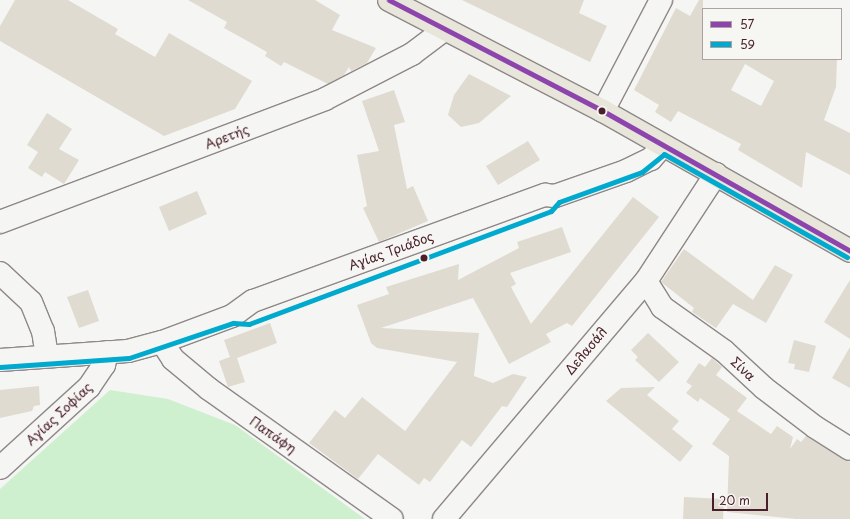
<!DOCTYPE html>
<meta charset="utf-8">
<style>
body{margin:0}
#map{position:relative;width:850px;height:519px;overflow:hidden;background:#f5f5f3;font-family:"Playpen Sans",sans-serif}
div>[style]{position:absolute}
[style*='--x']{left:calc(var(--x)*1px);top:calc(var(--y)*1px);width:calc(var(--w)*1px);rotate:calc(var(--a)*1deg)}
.green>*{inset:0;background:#cef0cf}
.building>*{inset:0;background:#e0dbd0}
.roads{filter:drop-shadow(1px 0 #8f8788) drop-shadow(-1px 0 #8f8788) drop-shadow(0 1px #8f8788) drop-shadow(0 -1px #8f8788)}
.minor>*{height:22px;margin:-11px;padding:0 11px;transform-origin:11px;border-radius:11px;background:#f5f5f3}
.major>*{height:22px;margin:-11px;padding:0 11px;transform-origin:11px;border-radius:11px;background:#e8e6da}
.bus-1>*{height:5px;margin:-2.5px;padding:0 2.5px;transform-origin:2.5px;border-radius:2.5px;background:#8e44ad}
.bus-2>*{height:5px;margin:-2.5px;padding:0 2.5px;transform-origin:2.5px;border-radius:2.5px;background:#00a9ce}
.dots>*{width:11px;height:11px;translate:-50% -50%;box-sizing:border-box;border:2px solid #f6f6f2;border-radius:50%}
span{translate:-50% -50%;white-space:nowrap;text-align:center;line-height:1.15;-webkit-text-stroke:3px #f6f6f2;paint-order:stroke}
.street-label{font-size:13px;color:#4a1f2b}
.legend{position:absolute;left:702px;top:8px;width:140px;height:52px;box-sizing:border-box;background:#f6f6f2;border:1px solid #b1a0a2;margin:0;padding:5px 7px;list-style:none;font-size:12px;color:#4a1f2b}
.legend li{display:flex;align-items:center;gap:8px;height:20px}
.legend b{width:20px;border:1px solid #b1a0a2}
.scale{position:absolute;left:712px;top:493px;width:56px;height:18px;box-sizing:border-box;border:2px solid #4a1f2b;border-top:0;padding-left:5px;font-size:12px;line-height:14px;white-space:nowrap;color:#4a1f2b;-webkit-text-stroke:3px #f6f6f2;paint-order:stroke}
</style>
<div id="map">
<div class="green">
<div style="clip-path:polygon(110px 390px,168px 399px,235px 425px,365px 519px,0 519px,0 489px)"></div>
</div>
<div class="building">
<div style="clip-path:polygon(15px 0,68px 0,118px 29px,115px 34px,155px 57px,169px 33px,252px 81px,235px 109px,164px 136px,0 41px,0 26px)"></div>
<div style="clip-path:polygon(188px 0,315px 0,340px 15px,332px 30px,376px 48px,367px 63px,351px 71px,349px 67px,344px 75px,328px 84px,284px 62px,281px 66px,265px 56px,267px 52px,224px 28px,227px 22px)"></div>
<div style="clip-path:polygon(462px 0,584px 0,579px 13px,607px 26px,590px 62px)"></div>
<div style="clip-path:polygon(evenodd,699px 0,703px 0,703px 59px,837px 59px,836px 87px,824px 120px,850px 133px,850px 175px,806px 152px,802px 188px,738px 150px,741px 144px,678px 111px,671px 122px,655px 112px,659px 105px,634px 90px,676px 8px,690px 16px,699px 0,745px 64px,774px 81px,761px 106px,731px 90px,745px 64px)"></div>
<div style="clip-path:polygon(469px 74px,511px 96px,479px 123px,461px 127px,448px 115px,454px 95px)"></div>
<div style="clip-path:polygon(394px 90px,405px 122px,394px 125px,407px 189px,413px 186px,428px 221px,379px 242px,363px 208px,367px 206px,357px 155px,379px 151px,362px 101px)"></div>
<div style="clip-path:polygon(47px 113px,72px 129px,59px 149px,79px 160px,64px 184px,45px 172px,42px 177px,28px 168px,38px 152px,27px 145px)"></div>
<div style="clip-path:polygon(528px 141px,540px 160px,498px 185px,486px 166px)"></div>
<div style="clip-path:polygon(197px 191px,207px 214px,169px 231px,159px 207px)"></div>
<div style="clip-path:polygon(633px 197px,659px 217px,572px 326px,567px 323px,546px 334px,551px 342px,509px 364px,473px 298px,381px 328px,479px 333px,474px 376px,493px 383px,513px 374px,527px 377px,507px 407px,502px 406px,471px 447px,462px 440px,430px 482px,424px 478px,419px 485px,378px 454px,358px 479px,309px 443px,335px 410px,345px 418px,362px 397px,405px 431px,457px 362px,377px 348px,371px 343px,357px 305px,389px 294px,386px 287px,459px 264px,458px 280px,519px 248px,517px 242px,562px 227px,571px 252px,510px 273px,516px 284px,511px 287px,531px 324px)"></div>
<div style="clip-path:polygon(684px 249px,753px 300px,775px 265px,793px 275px,766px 323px,733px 304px,716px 328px,692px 312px,694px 308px,661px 282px)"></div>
<div style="clip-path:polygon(850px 280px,850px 339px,824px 322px)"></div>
<div style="clip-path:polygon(88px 290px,99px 321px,79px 328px,67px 297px)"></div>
<div style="clip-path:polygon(270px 323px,277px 343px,237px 358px,245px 382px,228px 387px,219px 361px,230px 357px,224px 340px)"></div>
<div style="clip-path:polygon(648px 333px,679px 362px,659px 382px,635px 360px,638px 357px,631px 350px)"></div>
<div style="clip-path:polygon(794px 340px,816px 346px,809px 372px,794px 369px,795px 364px,788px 363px)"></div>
<div style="clip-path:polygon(850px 347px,850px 388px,832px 378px)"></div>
<div style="clip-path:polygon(712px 358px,722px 367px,716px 375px,747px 398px,737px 411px,771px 434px,777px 426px,793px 437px,790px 449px,797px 439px,801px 442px,806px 436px,850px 462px,850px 519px,796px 519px,727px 512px,729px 456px,712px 444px,730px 419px,700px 398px,698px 402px,686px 393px,692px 386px,686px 382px,699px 363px,705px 367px)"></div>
<div style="clip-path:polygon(39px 386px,40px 405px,34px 406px,32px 411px,0 418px,0 390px)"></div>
<div style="clip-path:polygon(655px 387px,647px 395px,679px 421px,672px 429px,693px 446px,680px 462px,606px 401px,621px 388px)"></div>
<div style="clip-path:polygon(684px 497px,724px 499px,723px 519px,683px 519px)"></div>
</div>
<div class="roads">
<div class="minor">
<div style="--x:603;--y:111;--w:125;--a:-62.4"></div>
<div style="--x:0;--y:222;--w:347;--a:-20.7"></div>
<div style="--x:325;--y:99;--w:98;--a:-27.3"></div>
<div style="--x:412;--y:54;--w:40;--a:-37"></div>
<div style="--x:0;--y:273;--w:42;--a:43.1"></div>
<div style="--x:31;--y:302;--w:31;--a:68"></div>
<div style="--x:43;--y:331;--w:25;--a:81"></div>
<div style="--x:646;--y:281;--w:31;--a:58"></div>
<div style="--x:662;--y:307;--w:76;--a:35.4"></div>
<div style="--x:724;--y:351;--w:54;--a:42.8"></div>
<div style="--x:764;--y:388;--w:64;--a:37.4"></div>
<div style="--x:815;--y:427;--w:41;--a:32.2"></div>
<div style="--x:162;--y:342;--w:20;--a:57"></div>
<div style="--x:173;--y:359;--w:47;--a:39.8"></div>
<div style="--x:209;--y:389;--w:224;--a:35.4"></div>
<div style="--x:0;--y:360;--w:128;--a:-4"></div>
<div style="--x:128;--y:351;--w:35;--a:-15"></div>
<div style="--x:162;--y:342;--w:75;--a:-20.4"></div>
<div style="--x:232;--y:316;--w:26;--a:-36"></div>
<div style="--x:253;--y:301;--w:311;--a:-20"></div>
<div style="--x:545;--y:195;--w:10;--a:6"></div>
<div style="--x:555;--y:196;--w:75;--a:-19.4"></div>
<div style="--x:626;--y:171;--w:28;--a:-26"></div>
<div style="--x:651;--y:159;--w:18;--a:-49"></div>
<div style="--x:0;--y:468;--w:120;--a:-42.3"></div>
<div style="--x:89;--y:387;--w:27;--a:-56"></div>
<div style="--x:104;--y:365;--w:13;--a:-77"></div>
<div style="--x:444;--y:519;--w:312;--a:-49.7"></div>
<div style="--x:646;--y:281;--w:128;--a:-56.8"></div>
</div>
<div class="major">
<div style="--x:389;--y:0;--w:241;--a:27.4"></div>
<div style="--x:603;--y:111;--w:284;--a:29.5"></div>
</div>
</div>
<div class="bus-1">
<div style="--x:389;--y:0;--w:241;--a:27.4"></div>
<div style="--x:603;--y:111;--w:284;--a:29.5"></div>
</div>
<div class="bus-2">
<div style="--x:0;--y:367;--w:129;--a:-4"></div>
<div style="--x:129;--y:358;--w:110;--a:-18.6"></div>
<div style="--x:233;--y:323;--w:16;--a:4"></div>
<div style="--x:249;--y:324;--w:322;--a:-20.5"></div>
<div style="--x:551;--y:211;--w:12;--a:-48"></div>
<div style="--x:559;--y:202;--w:88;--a:-19.9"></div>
<div style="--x:642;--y:172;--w:28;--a:-39"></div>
<div style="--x:664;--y:154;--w:210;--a:29.4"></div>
</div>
<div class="dots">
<div style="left:602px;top:111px;background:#4a1f2b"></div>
<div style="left:424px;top:258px;background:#4a1f2b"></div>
</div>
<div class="street-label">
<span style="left:227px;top:137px;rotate:-21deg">Αρετής</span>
<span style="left:391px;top:251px;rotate:-20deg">Αγίας Τριάδος</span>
<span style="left:586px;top:351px;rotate:-50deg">Δελασάλ</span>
<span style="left:743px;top:369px;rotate:43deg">Σίνα</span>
<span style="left:59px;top:414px;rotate:-43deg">Αγίας Σοφίας</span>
<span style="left:273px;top:435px;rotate:35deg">Παπάφη</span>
</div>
<ul class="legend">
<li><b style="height:5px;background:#8e44ad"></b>57</li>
<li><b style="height:5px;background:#00a9ce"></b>59</li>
</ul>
<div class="scale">20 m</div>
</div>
